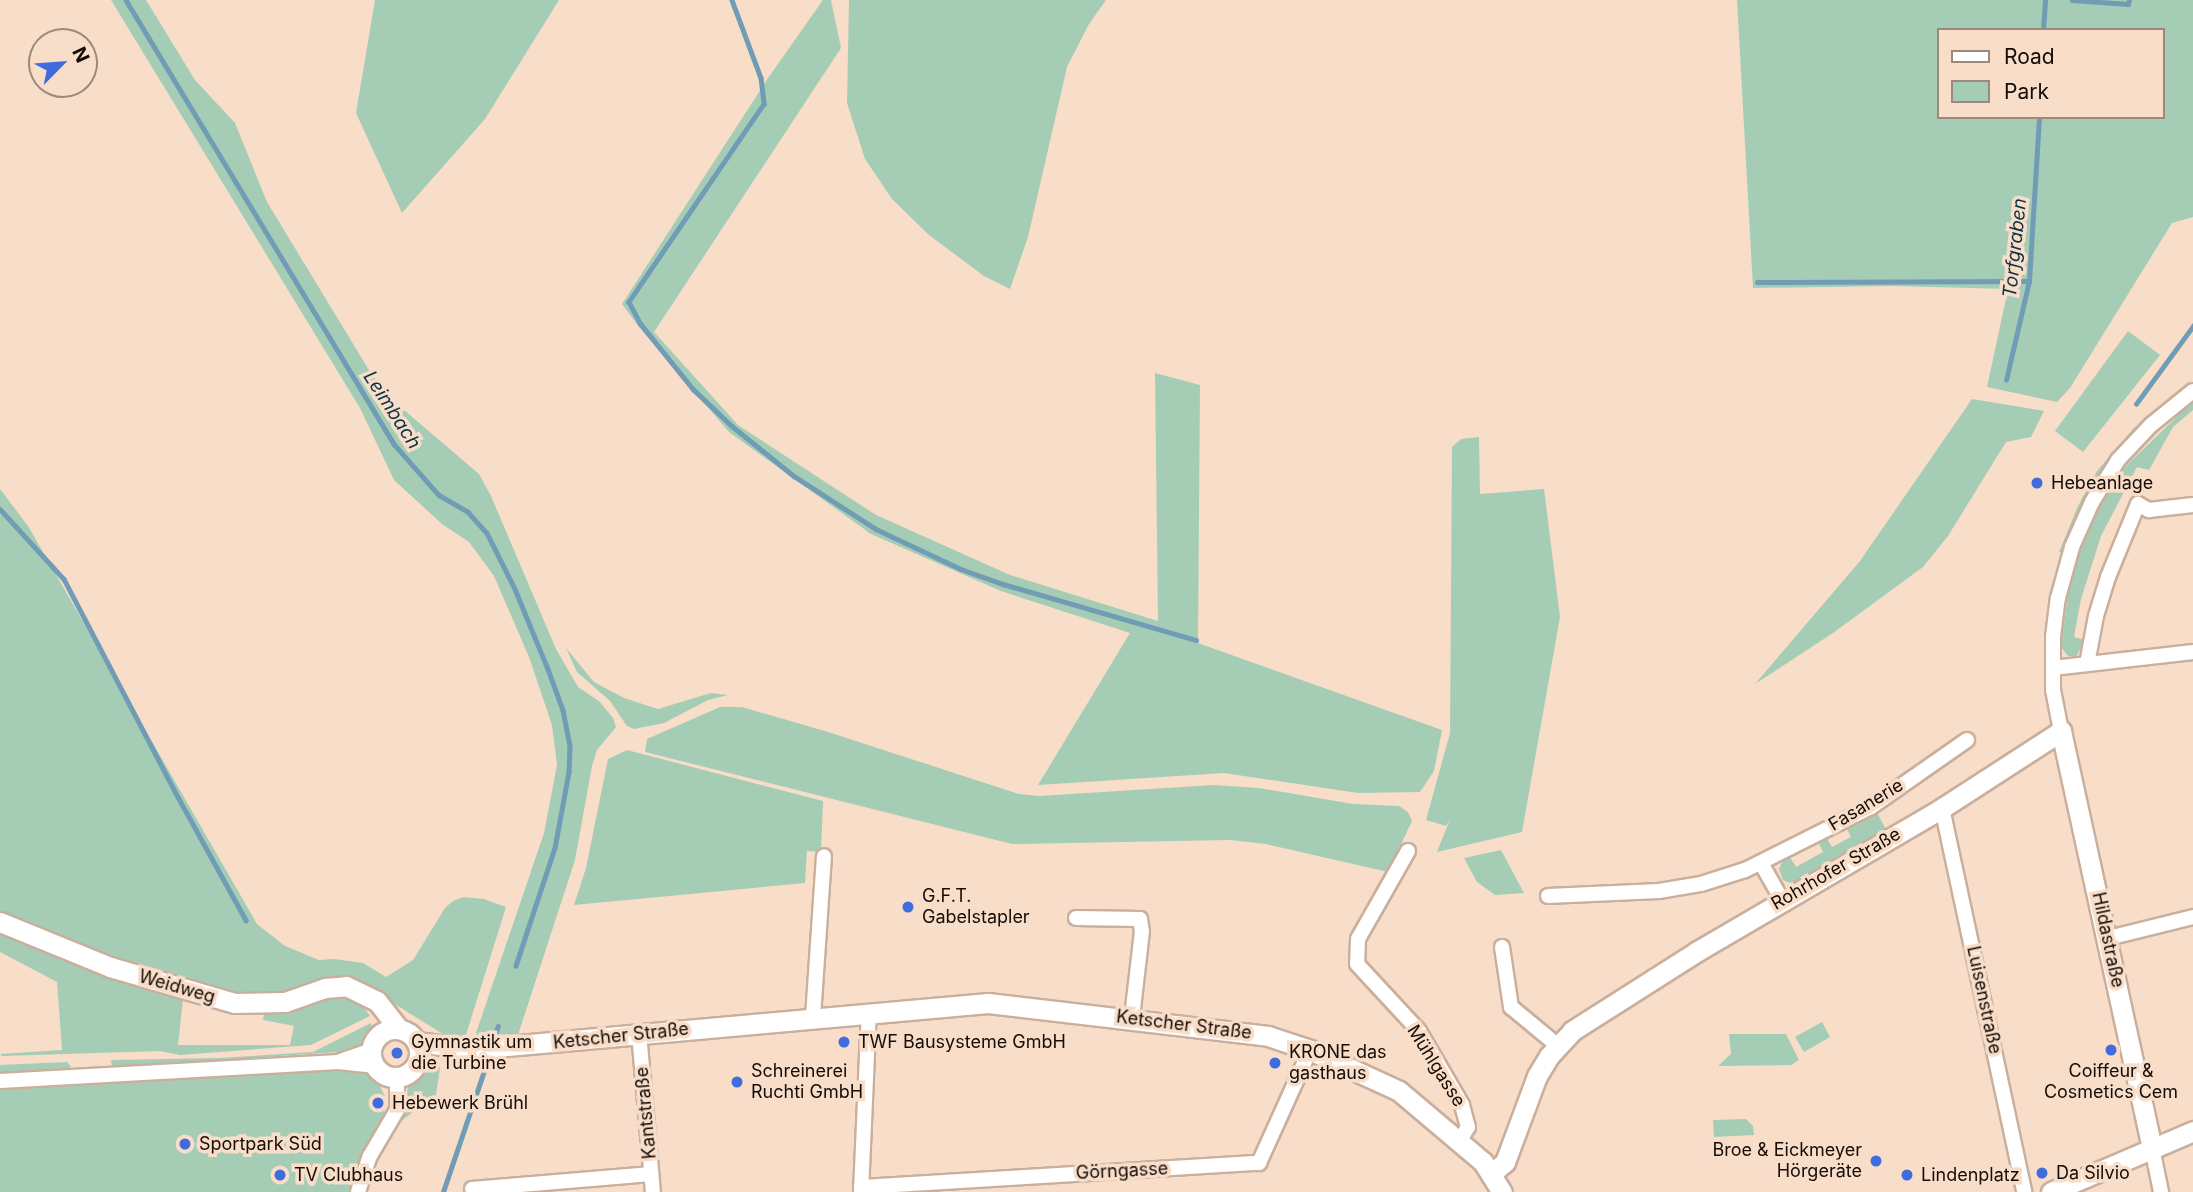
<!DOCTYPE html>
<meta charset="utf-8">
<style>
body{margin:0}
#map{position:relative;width:2193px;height:1192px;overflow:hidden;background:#f8ddc9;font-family:Inter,sans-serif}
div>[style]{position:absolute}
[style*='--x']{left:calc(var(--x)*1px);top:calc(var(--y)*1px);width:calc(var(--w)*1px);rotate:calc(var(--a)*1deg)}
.green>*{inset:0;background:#a5cdb6}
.stream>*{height:4.5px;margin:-2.25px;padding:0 2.25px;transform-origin:2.25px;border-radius:2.25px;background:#719cb5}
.roads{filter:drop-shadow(2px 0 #c9af9c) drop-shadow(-2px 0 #c9af9c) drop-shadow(0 2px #c9af9c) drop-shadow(0 -2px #c9af9c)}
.minor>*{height:14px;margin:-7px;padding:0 7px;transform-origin:7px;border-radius:7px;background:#fff}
.major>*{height:19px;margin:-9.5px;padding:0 9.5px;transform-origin:9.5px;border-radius:9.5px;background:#fff}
.major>.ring{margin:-9.5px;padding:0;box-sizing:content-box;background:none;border:19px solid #fff;border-radius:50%}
.dots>*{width:19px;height:19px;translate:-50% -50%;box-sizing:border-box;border:4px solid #f8ddc9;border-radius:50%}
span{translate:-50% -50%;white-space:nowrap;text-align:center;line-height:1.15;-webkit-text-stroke:7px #f8ddc9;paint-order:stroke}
.poi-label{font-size:18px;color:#150c06}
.left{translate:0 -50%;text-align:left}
.right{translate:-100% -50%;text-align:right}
.street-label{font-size:18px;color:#150c06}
.water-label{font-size:19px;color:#0c3345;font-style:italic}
.legend{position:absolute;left:1937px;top:28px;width:228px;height:91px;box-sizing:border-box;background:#f8ddc9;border:2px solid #9d897b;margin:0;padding:9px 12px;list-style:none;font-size:21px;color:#150c06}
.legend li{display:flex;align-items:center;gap:14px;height:35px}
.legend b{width:35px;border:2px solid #9d897b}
.north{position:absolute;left:28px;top:28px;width:70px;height:70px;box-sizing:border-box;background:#f8ddc9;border:2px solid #9d897b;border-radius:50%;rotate:65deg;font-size:19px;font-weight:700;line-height:28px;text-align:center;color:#150c06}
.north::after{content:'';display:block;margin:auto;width:24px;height:32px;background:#3f6dde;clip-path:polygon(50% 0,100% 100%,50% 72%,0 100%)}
</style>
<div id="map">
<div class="green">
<div style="clip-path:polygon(111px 0,146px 0,195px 80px,235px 123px,267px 202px,372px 375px,397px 404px,479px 474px,491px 496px,556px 649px,578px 687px,599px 701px,613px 718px,616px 727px,597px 750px,592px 766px,575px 860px,518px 1035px,475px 1036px,544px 833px,557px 765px,552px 725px,529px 657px,494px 576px,469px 542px,442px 524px,394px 480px,360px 408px)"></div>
<div style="clip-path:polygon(375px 0,559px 0,485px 119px,402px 213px,356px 113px)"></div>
<div style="clip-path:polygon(823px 0,831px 0,841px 48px,654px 332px,738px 425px,876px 515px,1010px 575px,1158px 621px,1155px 373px,1200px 385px,1198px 643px,1442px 730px,1434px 771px,1420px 792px,1358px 793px,1224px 773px,1038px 785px,1130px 633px,1001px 591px,871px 534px,729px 432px,639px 327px,622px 304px,768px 78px)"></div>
<div style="clip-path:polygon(849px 0,1106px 0,1089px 24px,1067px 67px,1028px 237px,1010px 289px,984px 276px,929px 235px,892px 199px,865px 159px,847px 103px)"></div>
<div style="clip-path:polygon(evenodd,1737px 0,2193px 0,2193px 217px,2172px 223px,2070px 388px,2057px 402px,1987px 387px,2008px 289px,1893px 286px,1753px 288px,1737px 0,1939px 30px,2163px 30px,2163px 117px,1939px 117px,1939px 30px)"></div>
<div style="clip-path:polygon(2128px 331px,2160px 355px,2083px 452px,2055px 431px)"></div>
<div style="clip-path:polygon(2193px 378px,2135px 431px,2111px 458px,2090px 489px,2062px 553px,2059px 552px,2078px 506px,2097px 471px,2134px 428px)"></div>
<div style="clip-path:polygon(1972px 399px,2044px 411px,2031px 437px,2006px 442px,1948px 536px,1923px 567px,1833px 633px,1755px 684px,1860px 561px)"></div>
<div style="clip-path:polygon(2193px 401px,2193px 410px,2173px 427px,2149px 470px,2137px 467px,2101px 536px,2081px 599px,2074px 637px,2085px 640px,2076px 657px,2068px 656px,2061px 647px,2067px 601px,2076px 562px,2098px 508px,2125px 467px)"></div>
<div style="clip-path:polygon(1479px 437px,1480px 494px,1544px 489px,1560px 617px,1522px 832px,1437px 852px,1450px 819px,1446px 826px,1426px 820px,1450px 733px,1452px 447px,1461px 439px)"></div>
<div style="clip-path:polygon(0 489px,28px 526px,257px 924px,285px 946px,319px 960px,334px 959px,363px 963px,386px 977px,413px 960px,445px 908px,453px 901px,463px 897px,484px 899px,506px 907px,465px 1038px,443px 1034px,393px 1003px,388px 1005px,366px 984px,355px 980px,345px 977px,285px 993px,246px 997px,140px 970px,0 916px)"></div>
<div style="clip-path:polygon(566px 648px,594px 682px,624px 698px,658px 709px,711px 693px,728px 695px,708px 700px,664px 723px,634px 729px,627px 726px,610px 701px,577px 672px)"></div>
<div style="clip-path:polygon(720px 707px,742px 707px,828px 732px,1019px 794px,1040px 796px,1213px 785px,1259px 788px,1353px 804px,1399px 806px,1408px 812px,1412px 821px,1388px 872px,1266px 844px,1230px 840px,1012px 844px,645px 752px,647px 739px)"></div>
<div style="clip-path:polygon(627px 750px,823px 801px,821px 852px,807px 851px,805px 883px,574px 905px,586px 868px,608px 759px)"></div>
<div style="clip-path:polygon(1876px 811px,1887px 831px,1799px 882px,1793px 884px,1783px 880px,1779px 869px,1782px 862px,1790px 857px,1796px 867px,1823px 852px,1818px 842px,1826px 837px,1832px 847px,1851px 837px,1846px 827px)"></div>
<div style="clip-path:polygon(1501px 850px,1524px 893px,1495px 895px,1477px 882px,1464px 858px)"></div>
<div style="clip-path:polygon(0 933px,61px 960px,183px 999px,178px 1045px,290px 1045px,294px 1026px,263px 1020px,265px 1011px,302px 1007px,321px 998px,344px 995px,360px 1002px,370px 1016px,311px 1045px,180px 1055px,160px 1051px,2px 1056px,0 1054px,62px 1050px,57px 982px,0 952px)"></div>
<div style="clip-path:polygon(1822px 1022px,1830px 1037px,1804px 1052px,1795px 1037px)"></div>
<div style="clip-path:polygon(371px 1023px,373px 1032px,368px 1041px,352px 1051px,118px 1067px,112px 1065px,111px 1060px,219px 1058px,313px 1052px)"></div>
<div style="clip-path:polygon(1729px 1034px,1786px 1034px,1799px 1060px,1791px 1065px,1718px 1066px,1731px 1054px)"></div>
<div style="clip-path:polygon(436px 1061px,440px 1068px,436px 1095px,401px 1121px,409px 1082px)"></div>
<div style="clip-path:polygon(67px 1062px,71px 1067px,68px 1069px,0 1073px,0 1065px)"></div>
<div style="clip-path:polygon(332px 1071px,365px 1072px,377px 1081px,385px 1096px,384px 1118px,349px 1192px,0 1192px,0 1088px)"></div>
<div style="clip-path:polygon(1746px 1119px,1753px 1126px,1754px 1135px,1714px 1137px,1713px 1120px)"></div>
</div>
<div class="stream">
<div style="--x:126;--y:0;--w:519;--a:58.88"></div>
<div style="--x:394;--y:444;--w:68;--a:48.6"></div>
<div style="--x:439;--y:495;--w:34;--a:30"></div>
<div style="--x:468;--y:512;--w:28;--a:48"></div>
<div style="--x:487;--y:533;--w:63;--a:63.4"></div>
<div style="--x:515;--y:589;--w:87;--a:67.6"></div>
<div style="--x:548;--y:669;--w:44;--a:69.9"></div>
<div style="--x:563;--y:710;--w:36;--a:79"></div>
<div style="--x:570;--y:745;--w:27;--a:92"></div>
<div style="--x:569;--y:772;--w:77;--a:100.4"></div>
<div style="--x:555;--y:848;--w:124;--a:108.3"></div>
<div style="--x:732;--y:0;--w:83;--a:69.6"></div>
<div style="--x:761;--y:78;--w:26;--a:83"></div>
<div style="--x:764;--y:104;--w:240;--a:124.3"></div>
<div style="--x:629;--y:302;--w:24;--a:62"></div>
<div style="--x:640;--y:323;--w:85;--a:51.2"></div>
<div style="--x:693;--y:389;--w:54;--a:43.5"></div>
<div style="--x:732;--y:426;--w:80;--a:38.9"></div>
<div style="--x:794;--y:476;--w:98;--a:32.9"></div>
<div style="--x:876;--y:529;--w:94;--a:25.2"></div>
<div style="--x:961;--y:569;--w:45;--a:19.7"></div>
<div style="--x:1003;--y:584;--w:201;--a:16.2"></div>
<div style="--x:2072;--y:0;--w:56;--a:4.1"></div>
<div style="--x:2128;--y:4;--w:4;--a:-76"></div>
<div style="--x:2043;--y:30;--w:30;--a:-86"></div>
<div style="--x:1757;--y:282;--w:272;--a:-0.2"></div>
<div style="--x:2006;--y:380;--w:102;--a:-76.9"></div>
<div style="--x:2029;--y:281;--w:164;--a:-86.5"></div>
<div style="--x:2136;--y:404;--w:97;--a:-53.8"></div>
<div style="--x:0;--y:509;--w:95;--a:47.6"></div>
<div style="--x:64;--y:579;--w:246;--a:62.4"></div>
<div style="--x:178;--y:797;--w:141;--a:61.1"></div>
<div style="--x:495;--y:1035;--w:9;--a:-72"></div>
<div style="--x:443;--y:1192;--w:137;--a:-71.3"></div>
</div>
<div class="roads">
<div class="minor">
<div style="--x:2087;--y:664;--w:49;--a:-79.4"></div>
<div style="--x:2096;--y:616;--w:41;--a:-72.9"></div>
<div style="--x:2108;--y:577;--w:79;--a:-67.7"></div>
<div style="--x:2138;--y:504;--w:13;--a:29"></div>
<div style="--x:2149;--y:510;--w:44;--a:-6.5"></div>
<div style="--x:2053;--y:668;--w:141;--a:-6.5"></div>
<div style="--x:2061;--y:731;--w:42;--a:-101"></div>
<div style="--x:2053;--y:690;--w:53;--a:-90"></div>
<div style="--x:2053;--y:637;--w:39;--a:-83"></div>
<div style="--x:2058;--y:598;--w:53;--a:-74.6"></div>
<div style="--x:2072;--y:547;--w:49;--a:-66"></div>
<div style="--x:2092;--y:502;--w:49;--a:-58.2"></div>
<div style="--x:2118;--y:460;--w:48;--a:-46.7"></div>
<div style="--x:2151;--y:425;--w:54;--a:-39"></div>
<div style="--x:1942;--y:808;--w:393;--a:77.9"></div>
<div style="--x:1408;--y:851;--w:101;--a:119.6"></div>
<div style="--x:1358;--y:939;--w:25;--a:92"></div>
<div style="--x:1357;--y:964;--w:91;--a:47.2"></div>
<div style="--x:1419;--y:1031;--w:86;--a:59.8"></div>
<div style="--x:1462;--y:1105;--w:23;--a:75"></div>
<div style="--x:1468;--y:1127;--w:17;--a:121"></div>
<div style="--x:1761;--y:863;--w:43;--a:60.4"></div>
<div style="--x:1548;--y:896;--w:111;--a:-2.6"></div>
<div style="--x:1659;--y:891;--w:43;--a:-9.5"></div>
<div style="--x:1701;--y:884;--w:46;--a:-17.7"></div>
<div style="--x:1745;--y:870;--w:141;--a:-26.6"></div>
<div style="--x:1871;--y:807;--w:117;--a:-34.9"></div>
<div style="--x:1076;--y:918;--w:64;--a:0.9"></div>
<div style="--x:1140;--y:919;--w:12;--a:81"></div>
<div style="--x:1142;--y:931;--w:88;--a:96.6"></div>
<div style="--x:2108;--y:938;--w:88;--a:-13.9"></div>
<div style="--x:1502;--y:947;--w:61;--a:81.5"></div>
<div style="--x:1511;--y:1007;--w:60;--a:39.6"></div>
<div style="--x:813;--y:1017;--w:161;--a:-86.1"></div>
<div style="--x:639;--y:1033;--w:160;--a:85"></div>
<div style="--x:340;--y:1061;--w:34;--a:-19"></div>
<div style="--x:0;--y:1081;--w:339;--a:-3.2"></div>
<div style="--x:338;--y:1062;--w:38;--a:6"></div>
<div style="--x:2152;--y:1148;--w:45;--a:78.4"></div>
<div style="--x:861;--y:1187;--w:399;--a:-3.5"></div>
<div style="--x:1259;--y:1163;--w:124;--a:-65.7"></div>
<div style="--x:472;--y:1189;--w:180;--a:-4.8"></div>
<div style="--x:358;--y:1192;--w:38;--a:-72"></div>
<div style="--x:370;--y:1156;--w:53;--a:-59.6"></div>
<div style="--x:397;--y:1110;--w:33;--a:-90"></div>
<div style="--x:861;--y:1192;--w:180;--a:-87.5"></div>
</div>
<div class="major">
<div style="--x:0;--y:922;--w:119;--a:22.2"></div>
<div style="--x:110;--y:967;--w:130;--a:16.1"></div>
<div style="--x:235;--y:1003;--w:50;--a:-1.1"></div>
<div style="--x:285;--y:1002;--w:42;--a:-19.3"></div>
<div style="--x:325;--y:988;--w:21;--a:-5"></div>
<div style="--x:346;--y:986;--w:34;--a:26"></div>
<div style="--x:377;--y:1001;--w:36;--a:52"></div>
<div class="ring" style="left:371px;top:1029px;width:29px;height:29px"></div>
<div style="--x:417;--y:1042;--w:53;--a:7.5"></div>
<div style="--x:470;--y:1049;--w:26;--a:-4"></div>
<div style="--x:496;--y:1047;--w:494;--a:-5.1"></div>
<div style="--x:988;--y:1003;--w:282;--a:6.7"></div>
<div style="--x:1268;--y:1036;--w:44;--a:18.4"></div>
<div style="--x:1310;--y:1050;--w:98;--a:24.7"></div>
<div style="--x:1399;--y:1091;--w:110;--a:40.2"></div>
<div style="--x:1483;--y:1162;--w:36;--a:58"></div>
<div style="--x:1492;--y:1173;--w:17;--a:-40"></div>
<div style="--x:1505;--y:1162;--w:92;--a:-69.6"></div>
<div style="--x:1537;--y:1076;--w:23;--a:-59"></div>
<div style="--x:1549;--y:1056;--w:34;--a:-47"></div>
<div style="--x:1572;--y:1031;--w:147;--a:-32.5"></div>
<div style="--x:1696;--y:952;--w:285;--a:-30.3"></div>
<div style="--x:1942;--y:808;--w:142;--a:-32.9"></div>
<div style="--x:2061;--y:731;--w:427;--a:77.7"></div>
<div style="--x:2051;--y:1192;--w:155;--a:-23.2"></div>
</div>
</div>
<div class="dots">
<div style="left:2037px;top:483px;background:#3f6dde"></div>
<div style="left:908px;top:907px;background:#3f6dde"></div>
<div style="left:844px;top:1042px;background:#3f6dde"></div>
<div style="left:2111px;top:1050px;background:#3f6dde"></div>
<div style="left:397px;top:1053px;background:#3f6dde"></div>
<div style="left:1275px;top:1063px;background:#3f6dde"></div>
<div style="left:737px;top:1082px;background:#3f6dde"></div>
<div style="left:378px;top:1103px;background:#3f6dde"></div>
<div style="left:185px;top:1144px;background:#3f6dde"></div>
<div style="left:1876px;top:1161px;background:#3f6dde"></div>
<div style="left:2042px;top:1173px;background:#3f6dde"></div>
<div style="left:280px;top:1175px;background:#3f6dde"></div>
<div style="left:1907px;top:1175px;background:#3f6dde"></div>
</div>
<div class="poi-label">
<span class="left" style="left:2051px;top:483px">Hebeanlage</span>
<span class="left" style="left:922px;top:907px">G.F.T.<br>Gabelstapler</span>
<span class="left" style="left:858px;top:1042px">TWF Bausysteme GmbH</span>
<span class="left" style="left:411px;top:1053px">Gymnastik um<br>die Turbine</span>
<span class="left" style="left:1289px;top:1063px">KRONE das<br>gasthaus</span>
<span class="left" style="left:751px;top:1082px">Schreinerei<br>Ruchti GmbH</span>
<span style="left:2111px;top:1082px">Coiffeur &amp;<br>Cosmetics Cem</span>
<span class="left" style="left:392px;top:1103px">Hebewerk Brühl</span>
<span class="left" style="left:199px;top:1144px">Sportpark Süd</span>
<span class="right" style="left:1862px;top:1161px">Broe &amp; Eickmeyer<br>Hörgeräte</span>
<span class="left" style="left:2056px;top:1173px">Da Silvio</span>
<span class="left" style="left:294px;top:1175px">TV Clubhaus</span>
<span class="left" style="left:1921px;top:1175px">Lindenplatz</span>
</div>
<div class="street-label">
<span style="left:1866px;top:805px;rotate:-31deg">Fasanerie</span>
<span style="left:1836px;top:869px;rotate:-30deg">Rohrhofer Straße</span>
<span style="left:2108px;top:940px;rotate:78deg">Hildastraße</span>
<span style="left:177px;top:987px;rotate:16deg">Weidweg</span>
<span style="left:1984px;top:1000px;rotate:78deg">Luisenstraße</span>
<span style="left:1184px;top:1025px;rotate:7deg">Ketscher Straße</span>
<span style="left:621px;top:1036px;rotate:-6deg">Ketscher Straße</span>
<span style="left:1436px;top:1066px;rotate:58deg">Mühlgasse</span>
<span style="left:646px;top:1113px;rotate:-95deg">Kantstraße</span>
<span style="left:1122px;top:1171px;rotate:-3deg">Görngasse</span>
</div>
<div class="water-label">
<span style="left:2015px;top:248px;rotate:-84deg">Torfgraben</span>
<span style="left:392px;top:410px;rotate:57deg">Leimbach</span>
</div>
<ul class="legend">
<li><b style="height:9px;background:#fff"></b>Road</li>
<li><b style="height:19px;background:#a5cdb6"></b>Park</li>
</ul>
<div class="north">N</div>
</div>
